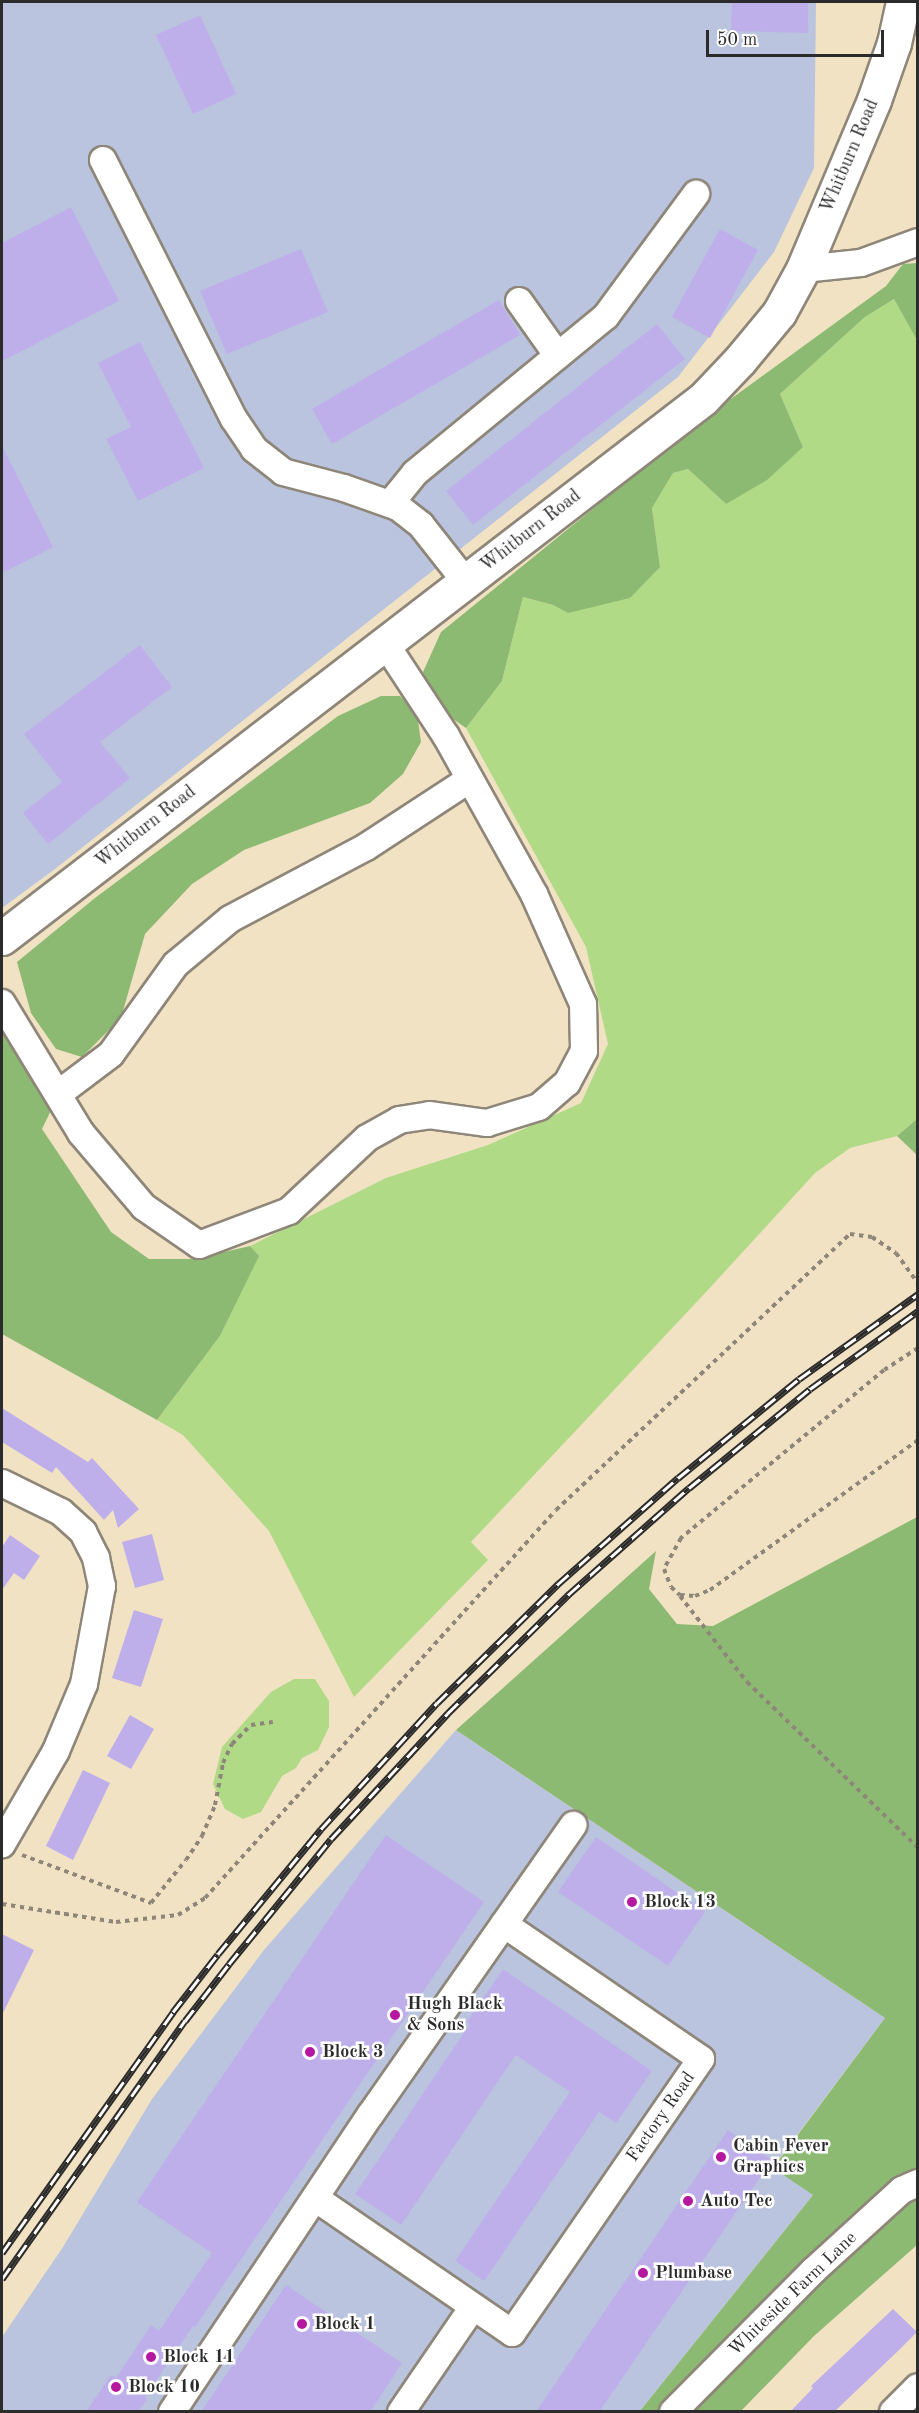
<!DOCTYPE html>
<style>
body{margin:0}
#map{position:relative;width:919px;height:2413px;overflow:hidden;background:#f2e2c4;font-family:"Old Standard TT",serif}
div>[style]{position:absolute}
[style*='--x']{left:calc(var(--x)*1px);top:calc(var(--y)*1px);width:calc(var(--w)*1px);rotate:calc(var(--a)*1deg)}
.industrial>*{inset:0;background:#bac4de}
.green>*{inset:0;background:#b0da86}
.forest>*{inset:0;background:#8cba73}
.building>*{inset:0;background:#beafeb}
.path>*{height:4px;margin-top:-2px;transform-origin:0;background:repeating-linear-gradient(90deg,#8e8678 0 4.5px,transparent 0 9px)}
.roads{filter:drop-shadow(2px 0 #8e8678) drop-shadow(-2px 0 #8e8678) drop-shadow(0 2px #8e8678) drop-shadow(0 -2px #8e8678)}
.minor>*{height:26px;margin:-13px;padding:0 13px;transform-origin:13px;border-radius:13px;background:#fff}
.major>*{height:33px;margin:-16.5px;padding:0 16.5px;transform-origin:16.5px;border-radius:16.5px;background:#fff}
.rail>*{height:7px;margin-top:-3.5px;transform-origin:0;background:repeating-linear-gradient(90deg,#fff 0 14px,#2b2b2b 0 28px);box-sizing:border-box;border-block:2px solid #2b2b2b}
.dots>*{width:16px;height:16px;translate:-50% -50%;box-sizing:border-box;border:3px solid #fff;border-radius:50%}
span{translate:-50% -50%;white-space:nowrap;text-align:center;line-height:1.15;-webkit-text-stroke:5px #fff;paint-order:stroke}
.street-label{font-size:18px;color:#2b2b2b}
.poi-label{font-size:18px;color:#2b2b2b;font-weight:700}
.left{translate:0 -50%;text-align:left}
.frame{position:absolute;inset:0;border:3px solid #2b2b2b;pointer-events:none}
.scale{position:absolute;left:706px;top:30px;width:178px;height:27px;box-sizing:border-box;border:3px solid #2b2b2b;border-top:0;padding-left:8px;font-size:18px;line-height:21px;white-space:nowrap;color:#2b2b2b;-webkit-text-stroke:4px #fff;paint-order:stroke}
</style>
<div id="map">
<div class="industrial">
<div style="clip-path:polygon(2px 2px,816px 2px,814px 168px,774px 252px,678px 377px,55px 869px,2px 908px)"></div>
<div style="clip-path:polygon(456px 1730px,885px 2018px,773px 2167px,813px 2195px,640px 2411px,2px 2412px,2px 2337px,63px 2247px,152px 2099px,264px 1950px)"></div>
</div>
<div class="green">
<div style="clip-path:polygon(894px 299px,918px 340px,917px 1119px,897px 1136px,850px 1148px,815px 1173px,707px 1291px,471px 1542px,488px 1560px,354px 1697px,269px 1531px,183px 1435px,157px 1420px,220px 1336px,258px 1256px,250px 1246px,386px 1178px,488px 1145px,581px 1103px,608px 1044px,586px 947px,466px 728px,502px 681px,523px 597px,553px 605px,568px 613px,660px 567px,652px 508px,673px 473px,688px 469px,726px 504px,803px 447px,780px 394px,865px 317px)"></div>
<div style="clip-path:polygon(294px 1679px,315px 1679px,329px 1701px,329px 1727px,318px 1750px,302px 1758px,296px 1768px,282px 1776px,261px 1812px,243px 1819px,225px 1809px,213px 1784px,222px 1747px,271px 1692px)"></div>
</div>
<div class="forest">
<div style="clip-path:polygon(917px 263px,917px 340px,894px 299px,865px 317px,780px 394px,803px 447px,767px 480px,726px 504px,688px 469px,673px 473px,652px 508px,660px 567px,630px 598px,568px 613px,553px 605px,523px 597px,502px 681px,466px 728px,440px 710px,423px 672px,441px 632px,706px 417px,886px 286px,903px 264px)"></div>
<div style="clip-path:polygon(381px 696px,400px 696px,417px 714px,421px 742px,403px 774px,370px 803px,244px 850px,192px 884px,145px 934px,121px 1018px,82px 1057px,56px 1049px,31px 1013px,17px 962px,95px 898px,338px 716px)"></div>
<div style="clip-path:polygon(2px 1031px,55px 1102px,42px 1129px,111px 1232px,149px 1259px,194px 1259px,250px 1246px,259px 1256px,220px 1336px,157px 1420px,2px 1334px)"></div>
<div style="clip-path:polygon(917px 1119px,917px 1155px,897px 1136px)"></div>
<div style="clip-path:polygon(917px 1517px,917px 2245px,814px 2336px,741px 2411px,640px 2411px,813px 2195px,773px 2168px,885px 2018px,456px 1730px,656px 1551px,649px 1589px,677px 1624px,713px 1626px)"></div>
</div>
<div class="building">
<div style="clip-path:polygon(732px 2px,808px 2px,808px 33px,731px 31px)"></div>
<div style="clip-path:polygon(200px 15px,236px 94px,193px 114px,156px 35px)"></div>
<div style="clip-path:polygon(71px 207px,119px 301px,2px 361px,2px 243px)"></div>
<div style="clip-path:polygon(720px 229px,758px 250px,710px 338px,672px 317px)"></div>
<div style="clip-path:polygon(301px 249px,328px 312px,227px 354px,200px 291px)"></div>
<div style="clip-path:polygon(499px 300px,520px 335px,332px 444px,312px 409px)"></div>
<div style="clip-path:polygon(657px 324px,685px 359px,473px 525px,446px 491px)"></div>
<div style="clip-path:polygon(140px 342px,204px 468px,138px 501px,106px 439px,131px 427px,98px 363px)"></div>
<div style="clip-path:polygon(2px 446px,53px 547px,2px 573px)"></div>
<div style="clip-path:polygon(140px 645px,172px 687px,100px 742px,130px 778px,48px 844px,23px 813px,62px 782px,24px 734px)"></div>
<div style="clip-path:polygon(2px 1408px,88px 1462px,92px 1458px,139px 1509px,118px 1528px,113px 1510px,104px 1520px,56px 1467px,52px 1473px,2px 1442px)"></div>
<div style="clip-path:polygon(152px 1534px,164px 1580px,135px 1588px,122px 1542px)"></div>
<div style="clip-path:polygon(10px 1535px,40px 1556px,24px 1580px,14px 1573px,2px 1590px,2px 1547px)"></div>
<div style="clip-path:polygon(134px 1610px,163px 1619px,141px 1687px,112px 1678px)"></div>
<div style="clip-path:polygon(130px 1715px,154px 1729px,131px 1769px,107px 1756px)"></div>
<div style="clip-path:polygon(83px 1770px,110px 1783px,73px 1860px,46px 1846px)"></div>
<div style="clip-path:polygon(386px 1835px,484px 1902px,195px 2327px,193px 2326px,145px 2397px,147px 2399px,138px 2412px,86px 2412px,111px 2375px,116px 2378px,151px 2325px,159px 2331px,212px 2253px,137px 2202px)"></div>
<div style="clip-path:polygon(596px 1837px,705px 1912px,668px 1966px,558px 1892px)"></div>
<div style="clip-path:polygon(2px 1934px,34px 1950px,2px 2015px)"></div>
<div style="clip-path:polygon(503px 1969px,652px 2071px,616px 2123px,599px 2112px,484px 2281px,455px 2261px,570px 2092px,516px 2055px,401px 2225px,355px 2194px,470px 2024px,467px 2022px)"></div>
<div style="clip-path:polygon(728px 2130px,772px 2160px,599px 2412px,536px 2412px)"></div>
<div style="clip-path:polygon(286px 2285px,402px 2363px,370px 2412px,201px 2412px)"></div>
<div style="clip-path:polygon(893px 2309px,917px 2332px,898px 2351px,834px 2412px,790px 2412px,813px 2388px,811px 2386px)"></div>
</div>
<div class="path">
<div style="--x:918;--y:1348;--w:40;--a:147.1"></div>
<div style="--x:884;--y:1370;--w:264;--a:140.4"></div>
<div style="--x:681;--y:1538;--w:35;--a:119"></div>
<div style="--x:664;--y:1569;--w:19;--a:69"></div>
<div style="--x:671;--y:1587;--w:12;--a:42"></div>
<div style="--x:680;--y:1595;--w:15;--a:4"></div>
<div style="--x:695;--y:1596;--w:16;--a:-22"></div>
<div style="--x:710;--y:1590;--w:256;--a:-35.8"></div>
<div style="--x:680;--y:1596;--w:109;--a:52.1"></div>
<div style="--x:747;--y:1682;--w:238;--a:44.1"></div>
<div style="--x:22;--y:1855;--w:138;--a:20.4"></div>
<div style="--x:151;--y:1903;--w:55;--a:-50.9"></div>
<div style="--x:186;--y:1860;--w:29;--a:-56"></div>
<div style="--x:202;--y:1836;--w:34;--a:-67"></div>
<div style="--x:215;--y:1805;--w:43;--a:-79.2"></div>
<div style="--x:223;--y:1763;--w:21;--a:-65"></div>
<div style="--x:232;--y:1744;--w:27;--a:-45"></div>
<div style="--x:251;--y:1725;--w:22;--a:-8"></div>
<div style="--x:2;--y:1904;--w:115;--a:9"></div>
<div style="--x:116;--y:1922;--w:62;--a:-6.4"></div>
<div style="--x:178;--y:1915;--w:32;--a:-32"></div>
<div style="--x:205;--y:1898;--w:523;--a:-47.87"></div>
<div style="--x:556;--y:1510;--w:403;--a:-43.2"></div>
<div style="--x:850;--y:1234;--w:22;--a:8"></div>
<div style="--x:872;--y:1237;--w:29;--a:34"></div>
<div style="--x:896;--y:1253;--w:37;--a:54"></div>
</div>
<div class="roads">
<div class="minor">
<div style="--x:103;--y:160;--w:290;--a:63.2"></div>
<div style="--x:234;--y:419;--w:36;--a:56"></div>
<div style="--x:254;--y:449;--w:37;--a:38"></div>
<div style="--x:283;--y:472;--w:63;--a:14.7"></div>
<div style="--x:344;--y:488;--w:57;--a:19.4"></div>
<div style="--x:398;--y:507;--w:29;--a:38"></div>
<div style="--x:421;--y:525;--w:71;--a:51.8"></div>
<div style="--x:803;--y:269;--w:58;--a:-5.9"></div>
<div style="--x:861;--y:263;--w:61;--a:-20.2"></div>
<div style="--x:519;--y:301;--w:67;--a:54.7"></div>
<div style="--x:390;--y:504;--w:40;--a:-51"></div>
<div style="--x:415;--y:473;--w:247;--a:-39.4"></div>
<div style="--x:606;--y:316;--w:152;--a:-53.6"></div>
<div style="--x:2;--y:1003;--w:152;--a:58.7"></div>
<div style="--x:81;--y:1133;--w:97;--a:49.6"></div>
<div style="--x:144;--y:1207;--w:67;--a:34.6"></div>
<div style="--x:199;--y:1245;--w:96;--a:-20.7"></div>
<div style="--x:289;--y:1211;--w:107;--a:-43.1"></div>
<div style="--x:367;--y:1138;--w:37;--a:-29"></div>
<div style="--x:399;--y:1120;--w:30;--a:-9"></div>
<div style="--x:429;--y:1115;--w:59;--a:7.9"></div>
<div style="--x:487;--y:1123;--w:54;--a:-17.1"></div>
<div style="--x:539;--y:1107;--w:37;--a:-41"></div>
<div style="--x:567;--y:1083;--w:36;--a:-62"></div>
<div style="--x:584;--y:1051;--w:47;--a:-91.2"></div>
<div style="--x:583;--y:1004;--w:120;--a:-114"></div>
<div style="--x:534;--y:894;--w:181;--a:-119.1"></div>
<div style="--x:446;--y:736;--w:111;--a:-123.3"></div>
<div style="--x:58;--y:1094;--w:66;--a:-37"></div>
<div style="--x:111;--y:1054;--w:111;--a:-54.2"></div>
<div style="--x:176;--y:964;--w:70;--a:-39.8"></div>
<div style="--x:230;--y:919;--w:154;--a:-27.9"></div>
<div style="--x:366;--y:847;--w:124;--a:-33.2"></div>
<div style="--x:2;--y:1483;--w:66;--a:26.2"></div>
<div style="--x:61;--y:1512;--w:30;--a:42"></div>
<div style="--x:83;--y:1532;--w:29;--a:63"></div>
<div style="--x:96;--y:1558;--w:29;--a:78"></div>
<div style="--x:102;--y:1586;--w:100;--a:100.4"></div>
<div style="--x:84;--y:1684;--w:73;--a:112.7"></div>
<div style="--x:56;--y:1751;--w:108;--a:120.1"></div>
<div style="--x:315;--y:2198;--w:239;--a:34.4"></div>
<div style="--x:512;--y:2333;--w:333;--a:-55.4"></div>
<div style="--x:701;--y:2059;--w:239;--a:-145.6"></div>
<div style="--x:172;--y:2412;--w:358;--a:-56.3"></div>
<div style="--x:371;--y:2114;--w:353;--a:-55"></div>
<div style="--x:401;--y:2412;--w:127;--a:-55.6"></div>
<div style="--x:673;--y:2412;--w:199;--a:-45.2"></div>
<div style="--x:813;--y:2271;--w:120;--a:-42.3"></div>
<div style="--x:902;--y:2190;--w:17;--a:-24"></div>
<div style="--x:893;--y:2412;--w:35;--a:-45"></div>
</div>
<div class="major">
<div style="--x:2;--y:938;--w:884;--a:-37.56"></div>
<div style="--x:703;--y:399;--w:54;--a:-46.5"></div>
<div style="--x:740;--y:360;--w:61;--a:-50.3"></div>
<div style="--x:779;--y:313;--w:50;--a:-61.4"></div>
<div style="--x:803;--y:269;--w:183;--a:-67.2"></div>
<div style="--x:874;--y:100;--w:60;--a:-70.7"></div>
<div style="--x:894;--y:43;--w:42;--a:-77.6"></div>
</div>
</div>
<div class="rail">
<div style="--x:2;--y:2253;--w:296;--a:-54.6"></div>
<div style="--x:173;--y:2012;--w:73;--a:-52.2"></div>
<div style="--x:218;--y:1954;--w:162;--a:-50.5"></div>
<div style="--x:321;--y:1829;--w:171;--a:-47.4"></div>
<div style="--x:437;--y:1703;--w:170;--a:-44.5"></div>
<div style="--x:558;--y:1584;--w:160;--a:-41.5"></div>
<div style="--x:678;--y:1478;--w:156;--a:-39.3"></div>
<div style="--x:799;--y:1379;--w:146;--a:-35.5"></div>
<div style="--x:2;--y:2279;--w:316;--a:-54.7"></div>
<div style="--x:185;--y:2021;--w:72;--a:-52.3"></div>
<div style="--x:229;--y:1964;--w:161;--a:-50.8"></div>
<div style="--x:331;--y:1839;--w:172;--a:-47.1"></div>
<div style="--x:448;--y:1713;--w:170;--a:-44.5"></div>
<div style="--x:569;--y:1594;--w:160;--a:-41.5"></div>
<div style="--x:689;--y:1488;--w:156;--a:-39.3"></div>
<div style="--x:810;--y:1389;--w:133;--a:-35.8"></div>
</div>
<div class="dots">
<div style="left:632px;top:1902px;background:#b5179e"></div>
<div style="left:395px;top:2015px;background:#b5179e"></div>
<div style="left:310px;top:2052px;background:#b5179e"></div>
<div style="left:721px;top:2157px;background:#b5179e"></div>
<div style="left:688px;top:2201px;background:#b5179e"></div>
<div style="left:643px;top:2273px;background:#b5179e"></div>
<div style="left:302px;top:2324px;background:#b5179e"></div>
<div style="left:151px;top:2357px;background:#b5179e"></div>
<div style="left:116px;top:2387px;background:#b5179e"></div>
</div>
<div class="street-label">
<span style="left:850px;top:156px;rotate:-67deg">Whitburn Road</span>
<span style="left:531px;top:531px;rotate:-38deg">Whitburn Road</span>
<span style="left:146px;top:827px;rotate:-38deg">Whitburn Road</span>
<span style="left:661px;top:2117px;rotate:-55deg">Factory Road</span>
<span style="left:793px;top:2294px;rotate:-44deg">Whiteside Farm Lane</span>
</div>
<div class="poi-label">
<span class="left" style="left:644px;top:1902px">Block 13</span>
<span class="left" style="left:407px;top:2015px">Hugh Black<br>&amp; Sons</span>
<span class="left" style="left:322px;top:2052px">Block 3</span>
<span class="left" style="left:733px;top:2157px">Cabin Fever<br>Graphics</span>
<span class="left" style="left:700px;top:2201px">Auto Tec</span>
<span class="left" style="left:655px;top:2273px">Plumbase</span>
<span class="left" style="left:314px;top:2324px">Block 1</span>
<span class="left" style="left:163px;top:2357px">Block 11</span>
<span class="left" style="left:128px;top:2387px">Block 10</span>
</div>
<div class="frame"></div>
<div class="scale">50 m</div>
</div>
